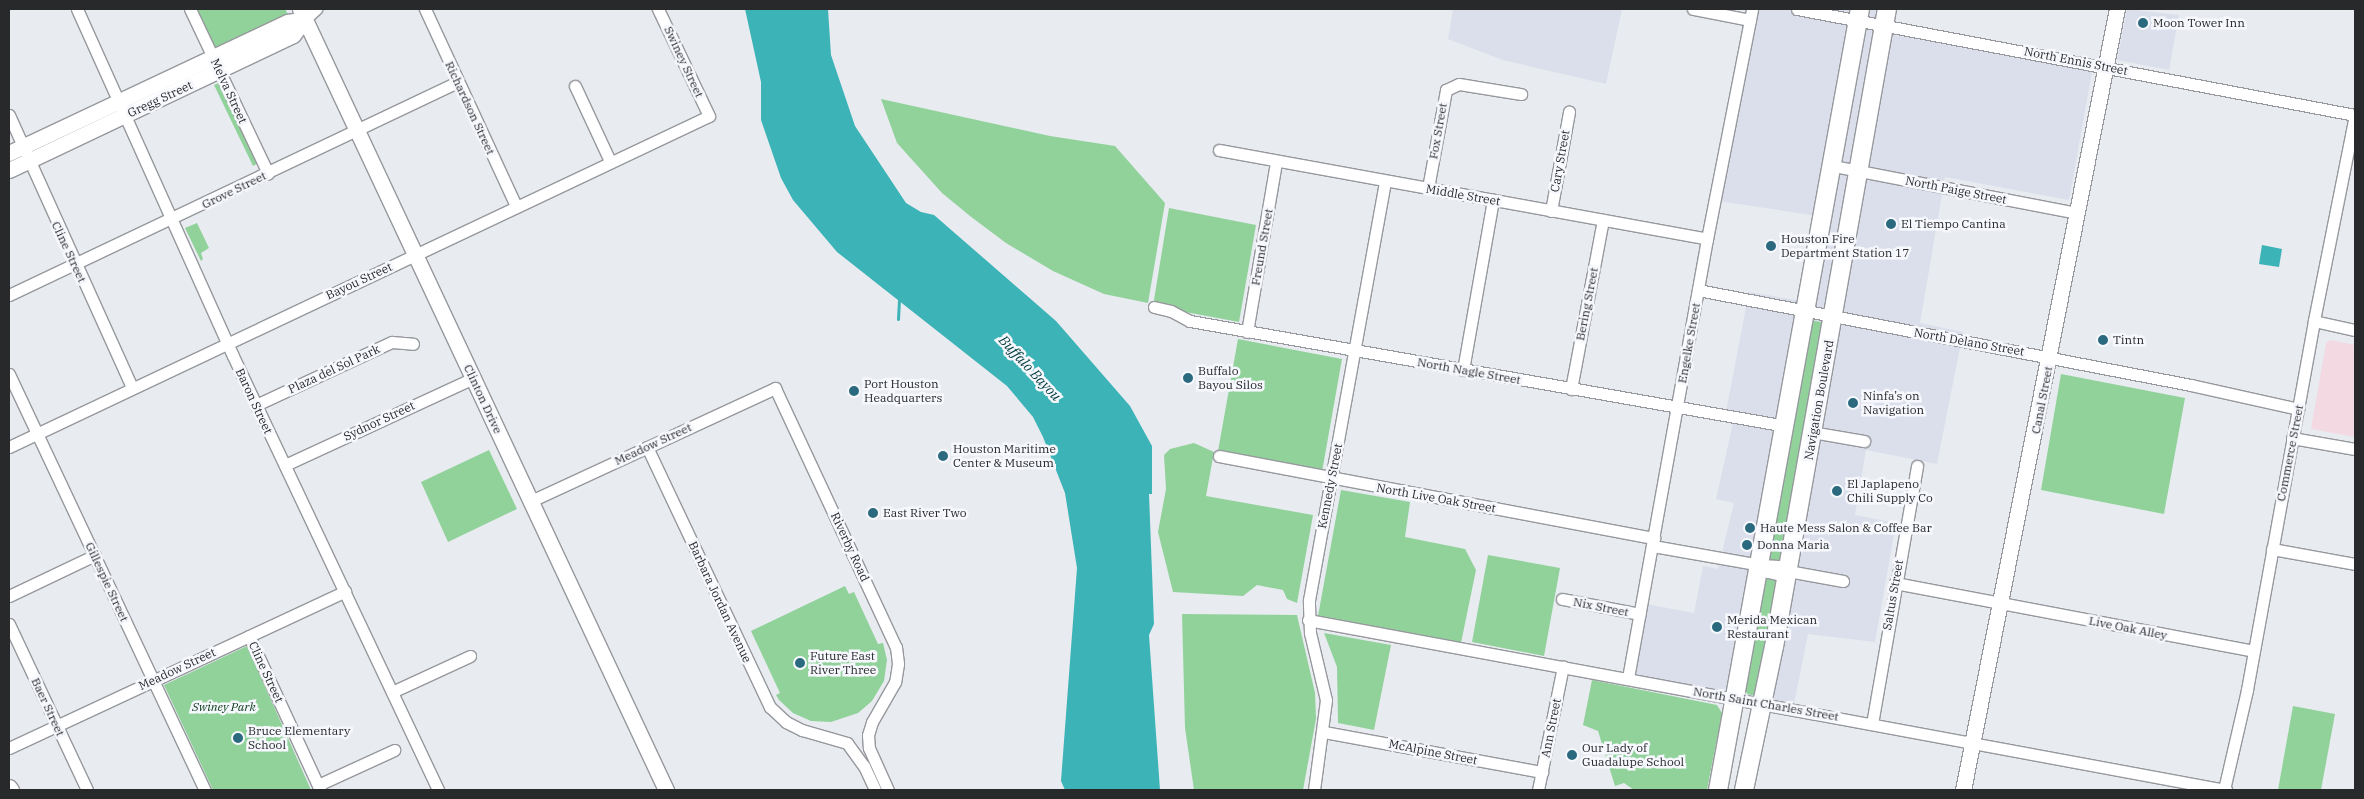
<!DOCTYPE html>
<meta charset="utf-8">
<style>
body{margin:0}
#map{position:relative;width:2364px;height:799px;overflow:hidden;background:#e8ebf0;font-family:"IBM Plex Serif",serif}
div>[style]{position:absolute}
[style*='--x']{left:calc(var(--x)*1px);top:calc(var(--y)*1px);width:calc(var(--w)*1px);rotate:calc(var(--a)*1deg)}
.built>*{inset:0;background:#dadfeb}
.education>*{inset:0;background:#f2d9e2}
.green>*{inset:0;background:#91d29b}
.water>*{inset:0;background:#3cb4b7}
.stream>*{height:3px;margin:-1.5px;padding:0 1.5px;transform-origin:1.5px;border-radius:1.5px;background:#3cb4b7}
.roads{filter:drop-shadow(1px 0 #96989d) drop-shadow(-1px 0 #96989d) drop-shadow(0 1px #96989d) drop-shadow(0 -1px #96989d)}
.street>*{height:11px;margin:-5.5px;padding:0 5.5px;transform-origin:5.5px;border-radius:5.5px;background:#fff}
.secondary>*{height:15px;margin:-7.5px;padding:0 7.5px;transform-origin:7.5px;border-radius:7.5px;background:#fff}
.primary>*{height:18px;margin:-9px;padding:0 9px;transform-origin:9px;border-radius:9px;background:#fff}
.dots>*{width:14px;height:14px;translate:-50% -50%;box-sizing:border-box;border:2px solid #f6f8fd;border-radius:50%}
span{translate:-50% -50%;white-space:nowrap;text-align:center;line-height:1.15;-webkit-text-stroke:5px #f6f8fd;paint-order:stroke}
.poi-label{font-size:12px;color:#28292b}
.left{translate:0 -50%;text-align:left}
.street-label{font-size:12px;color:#28292b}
.park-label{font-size:12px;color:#0a3c18;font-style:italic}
.water-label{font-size:14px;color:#013a3c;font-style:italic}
.frame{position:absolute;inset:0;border:10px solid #28292b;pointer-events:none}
</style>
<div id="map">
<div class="built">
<div style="clip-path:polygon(1453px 9px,1622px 9px,1606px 84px,1503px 60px,1448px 39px)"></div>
<div style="clip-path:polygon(1758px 9px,1893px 9px,1889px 34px,2092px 72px,2069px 200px,1945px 177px,1920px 323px,1963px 332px,1937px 464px,1866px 450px,1855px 515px,1896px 523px,1875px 642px,1808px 634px,1794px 704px,1634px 676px,1646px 604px,1694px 613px,1703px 566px,1718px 569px,1734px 503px,1716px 499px,1733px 423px,1724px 422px,1749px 292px,1801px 301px,1817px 216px,1719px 201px)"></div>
<div style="clip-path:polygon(2127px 9px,2179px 15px,2169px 70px,2117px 60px)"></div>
</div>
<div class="education">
<div style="clip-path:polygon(2330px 340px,2355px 345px,2355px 437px,2311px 429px,2326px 343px)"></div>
</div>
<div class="green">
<div style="clip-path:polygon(196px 9px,285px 9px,289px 16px,215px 50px)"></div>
<div style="clip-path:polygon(221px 82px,260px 162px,253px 166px,214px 85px)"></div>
<div style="clip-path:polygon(881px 99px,1050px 136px,1115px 146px,1165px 203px,1148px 303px,1104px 294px,1053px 271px,1006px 243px,970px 216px,942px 193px,897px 143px)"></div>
<div style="clip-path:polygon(1169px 208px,1256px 225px,1239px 322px,1153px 306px)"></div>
<div style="clip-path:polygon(197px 223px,209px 248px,201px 253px,203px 259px,201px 261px,185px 228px)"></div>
<div style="clip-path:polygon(1809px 320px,1827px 323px,1761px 697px,1742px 693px)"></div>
<div style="clip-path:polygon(1238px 339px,1342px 359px,1322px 472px,1218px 451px)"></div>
<div style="clip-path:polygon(2061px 374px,2185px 398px,2164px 514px,2041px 490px)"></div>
<div style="clip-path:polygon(1194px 443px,1214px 452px,1206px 496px,1313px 515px,1297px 603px,1287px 599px,1283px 590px,1257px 585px,1243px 596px,1173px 592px,1158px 532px,1166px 489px,1164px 455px,1170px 449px)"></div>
<div style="clip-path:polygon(489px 450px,517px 509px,448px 542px,421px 482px)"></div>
<div style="clip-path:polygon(1341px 490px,1410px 502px,1405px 537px,1465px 549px,1476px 570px,1461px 643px,1318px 616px)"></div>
<div style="clip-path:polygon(1488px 555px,1560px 568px,1544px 656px,1472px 642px)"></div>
<div style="clip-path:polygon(845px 586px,849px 594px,854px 592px,878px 644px,883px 643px,887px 660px,884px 681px,872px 701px,858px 713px,831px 722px,811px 721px,793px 713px,779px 700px,776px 695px,780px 693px,751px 631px)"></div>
<div style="clip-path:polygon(1182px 614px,1297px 615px,1315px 693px,1316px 719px,1303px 790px,1194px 790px,1185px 728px)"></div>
<div style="clip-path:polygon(1324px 633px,1391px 645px,1374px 730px,1338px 723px,1337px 667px)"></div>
<div style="clip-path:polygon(247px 646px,311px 790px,213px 790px,164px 685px)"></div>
<div style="clip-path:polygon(1592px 680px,1717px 705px,1722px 713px,1707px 790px,1634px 790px,1624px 783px,1615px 786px,1598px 731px,1583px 725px)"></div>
<div style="clip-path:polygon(2293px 706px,2335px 714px,2321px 790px,2278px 790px)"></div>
</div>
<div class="water">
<div style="clip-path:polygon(745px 9px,828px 9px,831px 55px,855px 126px,906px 203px,921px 212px,934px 215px,1056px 321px,1130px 406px,1152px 446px,1152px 494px,1149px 494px,1154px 624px,1149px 635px,1160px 790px,1065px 790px,1061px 781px,1077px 568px,1065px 493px,1043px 437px,1033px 417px,1007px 386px,837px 252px,793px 200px,781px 178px,761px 120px,761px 82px)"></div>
<div style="clip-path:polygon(2262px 245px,2282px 249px,2279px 267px,2259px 264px)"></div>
</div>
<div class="stream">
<div style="--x:898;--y:319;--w:22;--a:-87"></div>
</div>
<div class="roads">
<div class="street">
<div style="--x:77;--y:9;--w:380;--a:65.8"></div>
<div style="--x:233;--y:356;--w:480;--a:64.7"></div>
<div style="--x:190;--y:9;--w:182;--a:64.6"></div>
<div style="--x:425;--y:9;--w:217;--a:65.2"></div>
<div style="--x:1693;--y:9;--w:58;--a:10.9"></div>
<div style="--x:1797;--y:9;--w:568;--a:10.76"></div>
<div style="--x:2355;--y:115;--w:210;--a:101.3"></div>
<div style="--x:2314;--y:321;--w:375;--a:100.3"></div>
<div style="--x:2247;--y:690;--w:103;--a:103"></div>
<div style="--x:305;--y:19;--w:15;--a:-42"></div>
<div style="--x:575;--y:86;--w:83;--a:65"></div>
<div style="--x:9;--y:115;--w:299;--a:65.7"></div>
<div style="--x:1219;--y:150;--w:496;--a:10.3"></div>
<div style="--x:1833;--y:166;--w:249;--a:10.9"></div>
<div style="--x:1428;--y:188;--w:100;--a:-79.6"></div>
<div style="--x:1446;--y:90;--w:14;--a:-25"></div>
<div style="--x:1459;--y:84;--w:63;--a:9.2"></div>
<div style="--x:1551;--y:211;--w:101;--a:-79.7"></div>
<div style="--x:1698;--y:290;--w:502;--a:10.91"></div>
<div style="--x:2191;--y:385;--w:110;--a:12.6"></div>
<div style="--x:9;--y:295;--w:497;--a:-25.4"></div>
<div style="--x:1154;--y:307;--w:17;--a:13"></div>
<div style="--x:1171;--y:311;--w:21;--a:28"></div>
<div style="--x:1190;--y:321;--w:605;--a:9.99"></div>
<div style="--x:2314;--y:321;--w:42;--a:12.4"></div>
<div style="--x:1247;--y:332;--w:171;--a:-80.3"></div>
<div style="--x:1463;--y:370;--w:173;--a:-80"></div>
<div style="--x:9;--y:374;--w:460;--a:64.8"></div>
<div style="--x:1571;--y:389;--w:172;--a:-79.3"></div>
<div style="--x:256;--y:405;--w:150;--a:-24.9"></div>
<div style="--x:392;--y:342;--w:21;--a:5"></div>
<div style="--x:1812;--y:432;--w:53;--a:9.8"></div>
<div style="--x:2292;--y:438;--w:64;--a:9.9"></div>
<div style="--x:9;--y:447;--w:774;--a:-25.31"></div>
<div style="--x:709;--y:116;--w:119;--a:-115.5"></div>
<div style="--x:647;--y:447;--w:288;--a:64.7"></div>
<div style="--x:770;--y:707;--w:22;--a:43"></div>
<div style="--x:786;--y:722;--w:18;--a:27"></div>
<div style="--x:802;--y:730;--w:47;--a:16.1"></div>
<div style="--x:847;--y:743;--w:29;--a:54"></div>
<div style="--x:864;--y:766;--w:26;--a:65"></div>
<div style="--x:1219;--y:456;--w:443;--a:10.7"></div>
<div style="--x:285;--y:465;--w:207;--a:-24.8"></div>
<div style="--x:531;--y:501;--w:269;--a:-24.8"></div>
<div style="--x:775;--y:388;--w:286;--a:65"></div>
<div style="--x:896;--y:647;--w:17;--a:83"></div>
<div style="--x:898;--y:664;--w:18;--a:99"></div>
<div style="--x:895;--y:682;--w:46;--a:119.9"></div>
<div style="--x:872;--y:722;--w:14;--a:107"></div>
<div style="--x:868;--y:735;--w:13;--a:86"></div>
<div style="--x:869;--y:748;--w:46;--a:65.7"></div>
<div style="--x:1653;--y:546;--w:110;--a:10"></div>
<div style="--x:1761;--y:565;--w:22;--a:3"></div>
<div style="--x:1783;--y:566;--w:7;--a:45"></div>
<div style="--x:1788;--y:571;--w:56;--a:10.3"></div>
<div style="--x:2272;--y:549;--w:84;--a:10.2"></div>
<div style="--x:1761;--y:565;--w:10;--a:45"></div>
<div style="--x:1768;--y:572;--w:13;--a:13"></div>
<div style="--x:1781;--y:575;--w:8;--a:-30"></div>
<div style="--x:1895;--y:583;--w:365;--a:10.7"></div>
<div style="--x:9;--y:596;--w:95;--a:-25.5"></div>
<div style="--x:1562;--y:599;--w:79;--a:10.9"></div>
<div style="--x:1308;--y:620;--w:934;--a:10.49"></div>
<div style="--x:9;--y:624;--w:183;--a:64.8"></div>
<div style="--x:249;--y:636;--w:170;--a:65.2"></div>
<div style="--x:1628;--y:678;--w:446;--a:-79.8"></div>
<div style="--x:1707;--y:239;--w:234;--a:-78.9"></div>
<div style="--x:392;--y:692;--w:86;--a:-24.8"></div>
<div style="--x:1872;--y:724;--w:262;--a:-80.1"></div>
<div style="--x:1324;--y:732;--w:222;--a:10.4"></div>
<div style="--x:9;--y:748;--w:371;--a:-25"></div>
<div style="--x:318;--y:785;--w:84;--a:-24.7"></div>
<div style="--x:1314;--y:790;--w:91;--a:-82.4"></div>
<div style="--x:1326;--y:700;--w:69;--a:-103.4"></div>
<div style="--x:1310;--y:633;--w:33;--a:-92"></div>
<div style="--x:1309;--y:600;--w:426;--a:-79.7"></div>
<div style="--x:1538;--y:790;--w:126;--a:-78.6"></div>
</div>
<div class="secondary">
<div style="--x:300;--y:9;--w:863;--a:64.89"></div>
<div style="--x:9;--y:153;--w:308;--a:-25.2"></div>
<div style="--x:288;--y:22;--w:17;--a:-10"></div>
<div style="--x:9;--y:170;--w:314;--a:-25.4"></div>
<div style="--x:293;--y:35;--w:20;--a:-53"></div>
<div style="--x:9;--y:787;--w:4;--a:56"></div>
<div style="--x:1963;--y:790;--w:796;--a:-78.85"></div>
</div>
<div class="primary">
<div style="--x:1718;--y:790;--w:794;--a:-79.7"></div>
<div style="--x:1744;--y:790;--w:146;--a:-78.2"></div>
<div style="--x:1774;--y:647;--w:648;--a:-79.96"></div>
</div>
</div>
<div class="dots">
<div style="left:2143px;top:23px;background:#2b697f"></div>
<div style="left:1891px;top:224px;background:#2b697f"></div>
<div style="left:1771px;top:246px;background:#2b697f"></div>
<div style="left:2103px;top:340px;background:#2b697f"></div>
<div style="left:1188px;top:378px;background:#2b697f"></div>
<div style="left:854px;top:391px;background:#2b697f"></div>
<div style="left:1853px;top:403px;background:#2b697f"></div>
<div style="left:943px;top:456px;background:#2b697f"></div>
<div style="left:1837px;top:491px;background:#2b697f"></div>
<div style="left:873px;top:513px;background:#2b697f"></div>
<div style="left:1750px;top:528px;background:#2b697f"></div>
<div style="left:1747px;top:545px;background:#2b697f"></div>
<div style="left:1717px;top:627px;background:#2b697f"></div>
<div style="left:800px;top:663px;background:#2b697f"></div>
<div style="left:238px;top:738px;background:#2b697f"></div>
<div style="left:1572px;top:755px;background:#2b697f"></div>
</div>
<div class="poi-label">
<span class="left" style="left:2153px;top:23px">Moon Tower Inn</span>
<span class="left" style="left:1901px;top:224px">El Tiempo Cantina</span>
<span class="left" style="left:1781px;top:246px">Houston Fire<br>Department Station 17</span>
<span class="left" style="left:2113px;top:340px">Tintn</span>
<span class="left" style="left:1198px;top:378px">Buffalo<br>Bayou Silos</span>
<span class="left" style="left:864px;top:391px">Port Houston<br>Headquarters</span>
<span class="left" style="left:1863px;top:403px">Ninfa’s on<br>Navigation</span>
<span class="left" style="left:953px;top:456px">Houston Maritime<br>Center &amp; Museum</span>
<span class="left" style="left:1847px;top:491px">El Japlapeno<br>Chili Supply Co</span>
<span class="left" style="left:883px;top:513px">East River Two</span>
<span class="left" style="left:1760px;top:528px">Haute Mess Salon &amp; Coffee Bar</span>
<span class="left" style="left:1757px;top:545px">Donna Maria</span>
<span class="left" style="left:1727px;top:627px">Merida Mexican<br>Restaurant</span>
<span class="left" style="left:810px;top:663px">Future East<br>River Three</span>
<span class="left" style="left:248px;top:738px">Bruce Elementary<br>School</span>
<span class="left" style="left:1582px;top:755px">Our Lady of<br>Guadalupe School</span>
</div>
<div class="street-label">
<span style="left:2076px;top:61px;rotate:11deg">North Ennis Street</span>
<span style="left:684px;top:62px;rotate:65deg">Swiney Street</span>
<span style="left:229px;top:91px;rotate:65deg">Melva Street</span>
<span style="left:160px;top:99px;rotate:-25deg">Gregg Street</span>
<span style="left:470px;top:108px;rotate:65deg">Richardson Street</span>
<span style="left:1438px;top:131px;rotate:-80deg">Fox Street</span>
<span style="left:1560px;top:161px;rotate:-80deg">Cary Street</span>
<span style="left:234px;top:190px;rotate:-26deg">Grove Street</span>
<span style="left:1956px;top:190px;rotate:11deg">North Paige Street</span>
<span style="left:1463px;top:195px;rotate:10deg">Middle Street</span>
<span style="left:1262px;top:247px;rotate:-80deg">Freund Street</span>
<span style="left:69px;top:252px;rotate:65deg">Cline Street</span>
<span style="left:359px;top:281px;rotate:-25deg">Bayou Street</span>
<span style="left:1587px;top:304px;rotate:-79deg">Bering Street</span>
<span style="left:1969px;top:342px;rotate:10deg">North Delano Street</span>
<span style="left:1689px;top:343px;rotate:-80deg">Engelke Street</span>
<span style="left:334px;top:369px;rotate:-25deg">Plaza del Sol Park</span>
<span style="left:1469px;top:371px;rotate:10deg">North Nagle Street</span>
<span style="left:483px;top:399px;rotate:65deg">Clinton Drive</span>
<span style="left:1819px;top:400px;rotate:-80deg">Navigation Boulevard</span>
<span style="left:2042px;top:400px;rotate:-79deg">Canal Street</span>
<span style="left:254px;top:401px;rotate:65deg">Baron Street</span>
<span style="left:379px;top:421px;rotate:-25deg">Sydnor Street</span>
<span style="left:653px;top:444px;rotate:-25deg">Meadow Street</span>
<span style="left:2290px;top:453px;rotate:-79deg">Commerce Street</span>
<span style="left:1330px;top:486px;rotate:-79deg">Kennedy Street</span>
<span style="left:1436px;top:498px;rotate:10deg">North Live Oak Street</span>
<span style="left:850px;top:547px;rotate:65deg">Riverby Road</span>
<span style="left:107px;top:582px;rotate:65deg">Gillespie Street</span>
<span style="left:1893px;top:595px;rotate:-80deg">Saltus Street</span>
<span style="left:720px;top:602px;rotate:65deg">Barbara Jordan Avenue</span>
<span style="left:1601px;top:607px;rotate:11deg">Nix Street</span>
<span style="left:2128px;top:628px;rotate:11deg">Live Oak Alley</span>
<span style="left:177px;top:669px;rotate:-25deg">Meadow Street</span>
<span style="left:266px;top:672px;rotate:65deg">Cline Street</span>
<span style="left:1766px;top:704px;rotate:10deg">North Saint Charles Street</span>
<span style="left:48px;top:707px;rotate:65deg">Baer Street</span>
<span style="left:1551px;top:728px;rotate:-79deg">Ann Street</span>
<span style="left:1433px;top:752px;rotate:11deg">McAlpine Street</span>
</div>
<div class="park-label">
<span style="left:224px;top:707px">Swiney Park</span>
</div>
<div class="water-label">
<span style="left:1030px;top:368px;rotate:47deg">Buffalo Bayou</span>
</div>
<div class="frame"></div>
</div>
